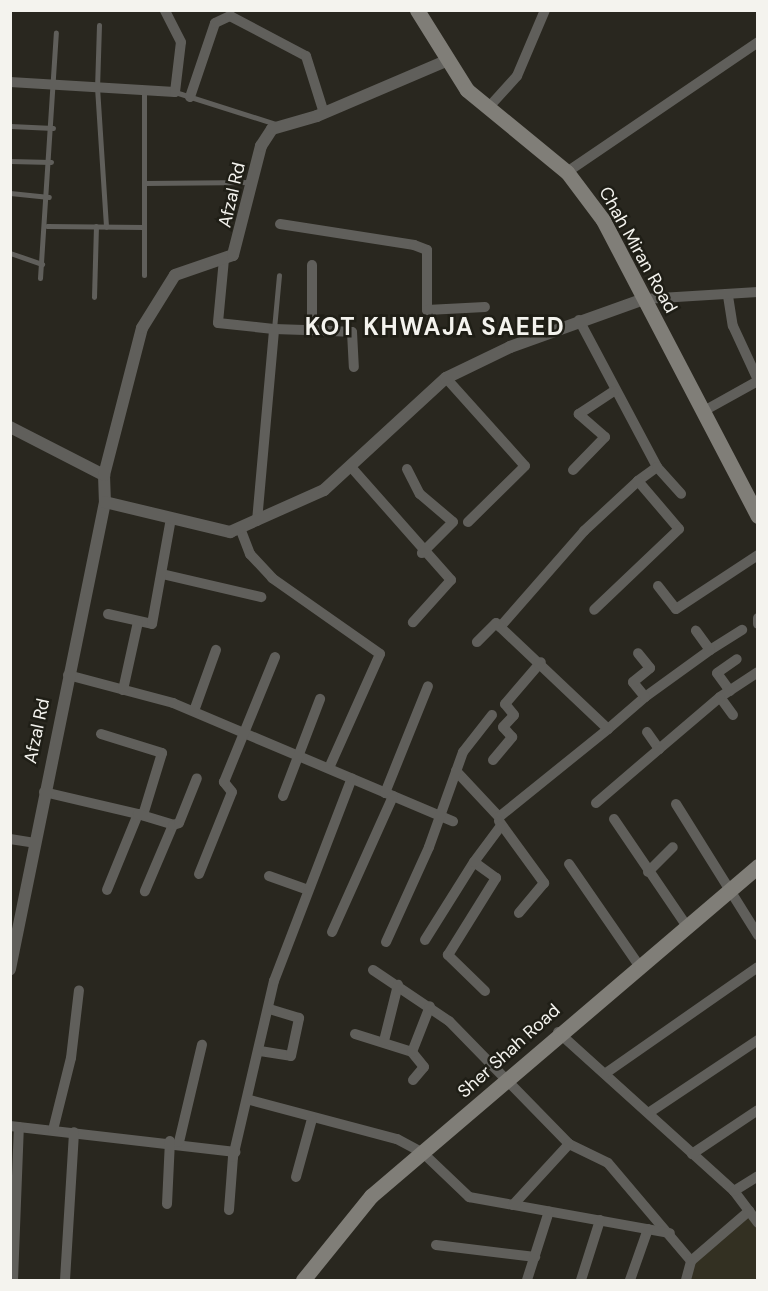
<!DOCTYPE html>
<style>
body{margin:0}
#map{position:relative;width:768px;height:1291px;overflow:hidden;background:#29271f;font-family:"DM Sans",sans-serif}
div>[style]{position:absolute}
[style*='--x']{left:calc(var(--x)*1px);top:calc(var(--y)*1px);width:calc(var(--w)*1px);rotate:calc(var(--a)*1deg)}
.built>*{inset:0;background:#333022}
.service>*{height:5px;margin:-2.5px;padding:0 2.5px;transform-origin:2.5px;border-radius:2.5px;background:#605f5b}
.minor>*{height:10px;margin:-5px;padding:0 5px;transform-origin:5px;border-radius:5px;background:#605f5b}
.tertiary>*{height:12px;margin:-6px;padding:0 6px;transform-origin:6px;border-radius:6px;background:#605f5b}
.secondary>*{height:15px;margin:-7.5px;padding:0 7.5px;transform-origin:7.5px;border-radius:7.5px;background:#807e78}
span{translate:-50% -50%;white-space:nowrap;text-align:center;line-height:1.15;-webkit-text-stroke:5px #1f1e16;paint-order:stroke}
.street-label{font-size:18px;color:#f4f3ee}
.district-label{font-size:24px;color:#f4f3ee;font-weight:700;letter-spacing:1.5px}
.frame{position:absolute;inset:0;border:12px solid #f4f3ee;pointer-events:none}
</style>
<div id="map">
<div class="built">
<div style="clip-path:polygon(750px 1216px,757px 1227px,757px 1280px,691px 1280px,695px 1261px)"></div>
</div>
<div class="service">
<div style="--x:99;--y:25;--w:62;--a:91.8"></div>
<div style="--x:97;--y:87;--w:140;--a:86.3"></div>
<div style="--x:175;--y:92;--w:106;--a:17.6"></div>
<div style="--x:10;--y:126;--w:43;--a:2.7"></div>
<div style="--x:10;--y:161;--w:41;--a:1.4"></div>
<div style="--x:144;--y:183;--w:108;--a:-0.5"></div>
<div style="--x:10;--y:193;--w:39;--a:6"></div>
<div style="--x:47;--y:226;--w:97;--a:0.6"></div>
<div style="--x:10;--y:253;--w:34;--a:19"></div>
<div style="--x:144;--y:275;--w:185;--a:-90"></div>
<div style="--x:40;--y:278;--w:246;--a:-86.3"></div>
<div style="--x:94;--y:297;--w:71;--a:-88.4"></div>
<div style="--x:274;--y:329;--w:54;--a:-84.7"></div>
</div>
<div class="minor">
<div style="--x:10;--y:82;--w:165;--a:3.5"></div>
<div style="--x:175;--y:92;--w:50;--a:-83.2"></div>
<div style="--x:181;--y:42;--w:36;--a:-117"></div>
<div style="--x:190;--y:97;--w:78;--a:-71.3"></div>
<div style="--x:215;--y:23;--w:17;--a:-25"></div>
<div style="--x:230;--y:16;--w:86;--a:27.8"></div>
<div style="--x:306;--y:56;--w:60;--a:72.5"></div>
<div style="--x:488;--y:108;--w:43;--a:-47.8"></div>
<div style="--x:517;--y:76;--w:72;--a:-67"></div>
<div style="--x:567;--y:172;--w:231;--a:-34.2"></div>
<div style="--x:280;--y:224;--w:136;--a:8.9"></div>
<div style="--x:414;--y:245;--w:14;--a:21"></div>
<div style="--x:427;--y:250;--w:60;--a:90"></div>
<div style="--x:427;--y:310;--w:58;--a:-3"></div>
<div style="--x:224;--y:259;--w:64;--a:95.4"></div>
<div style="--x:218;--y:323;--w:56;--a:6.1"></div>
<div style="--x:274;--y:329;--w:38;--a:2"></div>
<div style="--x:312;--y:330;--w:65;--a:-90"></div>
<div style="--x:728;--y:296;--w:30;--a:81"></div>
<div style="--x:733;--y:326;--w:60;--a:65.2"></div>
<div style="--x:644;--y:299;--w:114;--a:-3.5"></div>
<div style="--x:579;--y:320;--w:166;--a:62"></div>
<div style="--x:657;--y:467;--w:24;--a:144"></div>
<div style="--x:312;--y:330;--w:40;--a:2.9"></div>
<div style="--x:352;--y:332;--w:35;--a:87"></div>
<div style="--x:446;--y:378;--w:118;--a:48.1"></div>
<div style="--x:525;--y:466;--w:80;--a:135.5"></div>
<div style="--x:702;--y:412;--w:64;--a:-29"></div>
<div style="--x:351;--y:467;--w:151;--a:48.5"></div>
<div style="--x:451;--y:580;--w:57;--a:132.1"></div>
<div style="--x:657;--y:467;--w:36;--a:48"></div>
<div style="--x:407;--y:469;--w:28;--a:63"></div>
<div style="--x:420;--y:494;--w:43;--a:40.3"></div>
<div style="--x:453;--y:522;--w:44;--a:135"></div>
<div style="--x:573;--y:470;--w:46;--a:-45.9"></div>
<div style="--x:605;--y:437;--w:35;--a:-139"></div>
<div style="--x:579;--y:414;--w:42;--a:-33.3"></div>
<div style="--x:257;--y:521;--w:193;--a:-84.9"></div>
<div style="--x:240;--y:528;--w:28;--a:69"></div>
<div style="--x:250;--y:554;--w:33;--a:47"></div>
<div style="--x:272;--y:578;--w:132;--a:35.1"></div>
<div style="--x:380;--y:654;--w:125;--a:114.1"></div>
<div style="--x:162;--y:574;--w:102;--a:13.1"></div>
<div style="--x:658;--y:586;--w:29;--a:52"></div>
<div style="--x:676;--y:609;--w:98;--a:-33.4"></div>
<div style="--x:108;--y:614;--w:45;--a:12.8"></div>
<div style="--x:152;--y:624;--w:108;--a:-79.8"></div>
<div style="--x:758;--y:618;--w:6;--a:90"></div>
<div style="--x:500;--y:627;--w:128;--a:-48.8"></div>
<div style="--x:584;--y:531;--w:74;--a:-42.8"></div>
<div style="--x:638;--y:481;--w:63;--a:49.5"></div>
<div style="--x:679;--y:529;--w:117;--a:136.4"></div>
<div style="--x:710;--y:650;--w:38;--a:-32"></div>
<div style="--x:68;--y:675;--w:109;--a:14.9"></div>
<div style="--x:173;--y:703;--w:304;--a:22.9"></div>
<div style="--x:123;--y:690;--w:70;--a:-77.6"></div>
<div style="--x:730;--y:691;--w:22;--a:-126"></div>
<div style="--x:717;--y:673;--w:24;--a:-35"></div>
<div style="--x:645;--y:697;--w:80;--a:-35.9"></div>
<div style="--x:710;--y:650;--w:24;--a:-126"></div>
<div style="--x:194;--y:711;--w:65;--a:-70.2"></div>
<div style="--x:733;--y:715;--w:22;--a:-126"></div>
<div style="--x:720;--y:697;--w:45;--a:-33.3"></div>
<div style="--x:608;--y:729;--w:49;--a:-40.9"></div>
<div style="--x:645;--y:697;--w:19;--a:-129"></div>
<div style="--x:633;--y:682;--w:22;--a:-39"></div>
<div style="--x:650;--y:668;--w:19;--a:-129"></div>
<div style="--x:647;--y:732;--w:21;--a:55"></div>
<div style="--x:659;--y:749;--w:80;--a:-40.4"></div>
<div style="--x:101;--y:734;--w:64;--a:17.3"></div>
<div style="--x:162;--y:753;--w:65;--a:107"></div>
<div style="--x:493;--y:760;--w:30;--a:-50"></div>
<div style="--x:512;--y:737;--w:13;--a:-132"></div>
<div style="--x:503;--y:727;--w:16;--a:-47"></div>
<div style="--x:514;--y:715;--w:14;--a:-129"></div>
<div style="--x:505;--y:704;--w:55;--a:-49.4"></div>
<div style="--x:456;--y:771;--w:63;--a:46.9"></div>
<div style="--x:499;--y:817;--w:140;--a:-38.9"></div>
<div style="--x:608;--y:729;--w:154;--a:-136.6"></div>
<div style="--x:496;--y:623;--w:27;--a:135"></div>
<div style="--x:44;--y:792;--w:97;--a:13.2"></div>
<div style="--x:138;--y:814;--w:82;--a:112.2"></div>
<div style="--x:385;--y:793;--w:115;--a:-68.1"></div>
<div style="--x:283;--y:796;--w:104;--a:-69.1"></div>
<div style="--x:596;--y:803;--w:83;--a:-40.6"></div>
<div style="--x:676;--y:804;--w:155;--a:58"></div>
<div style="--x:138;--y:814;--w:37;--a:17"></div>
<div style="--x:173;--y:825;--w:72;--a:113"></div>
<div style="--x:614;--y:819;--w:128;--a:55.8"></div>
<div style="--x:499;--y:821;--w:77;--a:54"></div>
<div style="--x:544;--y:883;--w:39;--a:130"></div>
<div style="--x:173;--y:825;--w:6;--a:-18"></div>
<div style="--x:179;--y:823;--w:48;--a:-68.2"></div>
<div style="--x:10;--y:839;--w:25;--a:9"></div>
<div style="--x:569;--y:864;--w:121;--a:55.4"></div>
<div style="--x:648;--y:872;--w:35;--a:-45"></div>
<div style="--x:199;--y:874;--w:88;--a:-68.1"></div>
<div style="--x:232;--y:792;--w:13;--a:-129"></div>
<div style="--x:224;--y:782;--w:135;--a:-67.8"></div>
<div style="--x:269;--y:876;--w:41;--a:19.7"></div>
<div style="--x:332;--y:932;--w:149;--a:-65.8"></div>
<div style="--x:425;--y:940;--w:92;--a:-57.9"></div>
<div style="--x:386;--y:942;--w:104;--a:-65.6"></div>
<div style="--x:429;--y:847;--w:101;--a:-70.3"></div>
<div style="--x:463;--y:752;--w:47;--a:-51.9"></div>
<div style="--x:373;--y:970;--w:92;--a:33.9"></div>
<div style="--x:449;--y:1021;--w:172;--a:45.7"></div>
<div style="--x:569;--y:1144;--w:43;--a:26"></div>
<div style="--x:608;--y:1163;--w:128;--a:49.7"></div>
<div style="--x:485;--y:991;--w:52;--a:-135.8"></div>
<div style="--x:448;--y:955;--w:91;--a:-58.1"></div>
<div style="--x:496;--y:878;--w:27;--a:-144"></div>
<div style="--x:474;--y:862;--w:44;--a:-53.4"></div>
<div style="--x:558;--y:1032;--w:237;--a:42.1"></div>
<div style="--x:734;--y:1191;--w:40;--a:53"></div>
<div style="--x:355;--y:1034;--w:60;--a:17.5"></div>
<div style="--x:384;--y:1041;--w:58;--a:-76"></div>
<div style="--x:260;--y:1051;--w:31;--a:9"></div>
<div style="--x:291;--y:1056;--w:39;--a:-78"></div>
<div style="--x:299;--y:1018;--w:31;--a:-163"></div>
<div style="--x:606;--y:1073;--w:185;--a:-34.9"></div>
<div style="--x:413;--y:1080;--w:17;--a:-50"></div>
<div style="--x:424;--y:1067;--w:19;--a:-129"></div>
<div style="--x:412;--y:1052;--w:49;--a:-68.6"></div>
<div style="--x:250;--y:1100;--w:152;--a:14.9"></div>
<div style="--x:397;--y:1139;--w:30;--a:28"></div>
<div style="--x:423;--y:1153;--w:64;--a:43.7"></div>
<div style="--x:469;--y:1197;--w:204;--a:10.2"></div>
<div style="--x:650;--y:1112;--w:130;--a:-33.7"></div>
<div style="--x:10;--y:1126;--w:227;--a:6.6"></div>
<div style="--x:53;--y:1130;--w:74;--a:-76"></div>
<div style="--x:71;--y:1058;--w:68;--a:-83.3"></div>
<div style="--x:179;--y:1142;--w:100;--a:-76.7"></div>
<div style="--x:692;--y:1154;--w:79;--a:-33.7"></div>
<div style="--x:296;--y:1177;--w:60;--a:-74.6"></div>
<div style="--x:734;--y:1191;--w:28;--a:-32"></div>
<div style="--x:167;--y:1204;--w:63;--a:-87.3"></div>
<div style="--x:513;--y:1205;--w:83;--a:-47.4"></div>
<div style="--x:229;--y:1210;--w:53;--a:-85.7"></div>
<div style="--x:233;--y:1157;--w:181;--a:-76.9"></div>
<div style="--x:274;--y:981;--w:217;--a:-69"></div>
<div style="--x:436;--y:1245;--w:100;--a:6.9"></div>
<div style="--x:13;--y:1280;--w:153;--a:-87.8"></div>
<div style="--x:65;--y:1280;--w:148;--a:-86.5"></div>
<div style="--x:527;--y:1280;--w:72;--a:-72.3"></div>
<div style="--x:581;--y:1280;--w:63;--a:-72.4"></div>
<div style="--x:630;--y:1280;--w:54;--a:-70.6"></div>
<div style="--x:686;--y:1280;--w:20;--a:-75"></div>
<div style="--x:691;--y:1261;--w:77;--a:-40.8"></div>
</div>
<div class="tertiary">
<div style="--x:10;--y:427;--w:106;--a:27.1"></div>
<div style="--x:104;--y:475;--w:27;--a:88"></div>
<div style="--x:105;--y:502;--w:477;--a:101.5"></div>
<div style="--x:104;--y:475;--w:152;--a:-75.5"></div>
<div style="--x:142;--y:328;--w:62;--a:-58.1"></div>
<div style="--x:175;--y:275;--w:61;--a:-19"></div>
<div style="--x:233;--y:255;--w:113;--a:-75.6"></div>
<div style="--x:261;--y:146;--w:20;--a:-57"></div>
<div style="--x:272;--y:129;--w:47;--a:-16.1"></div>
<div style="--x:317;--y:116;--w:142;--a:-23.1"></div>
<div style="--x:105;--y:502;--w:129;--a:13.5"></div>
<div style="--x:230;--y:532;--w:103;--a:-24.1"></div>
<div style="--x:324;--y:490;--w:166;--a:-42.6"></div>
<div style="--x:446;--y:378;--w:71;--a:-25.8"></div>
<div style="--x:510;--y:347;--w:142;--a:-19.7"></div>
</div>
<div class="secondary">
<div style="--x:417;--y:10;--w:94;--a:58"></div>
<div style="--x:467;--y:90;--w:129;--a:39.4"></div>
<div style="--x:567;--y:172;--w:60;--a:53.1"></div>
<div style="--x:603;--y:220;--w:334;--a:62.4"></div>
<div style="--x:303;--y:1280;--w:108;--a:-51"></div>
<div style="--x:371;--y:1196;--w:509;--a:-40.45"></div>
</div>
<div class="street-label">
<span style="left:232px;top:195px;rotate:-77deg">Afzal Rd</span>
<span style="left:638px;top:250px;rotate:61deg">Chah Miran Road</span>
<span style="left:37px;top:731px;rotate:-78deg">Afzal Rd</span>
<span style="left:509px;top:1051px;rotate:-42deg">Sher Shah Road</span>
</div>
<div class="district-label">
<span style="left:435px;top:327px">KOT KHWAJA SAEED</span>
</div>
<div class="frame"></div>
</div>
